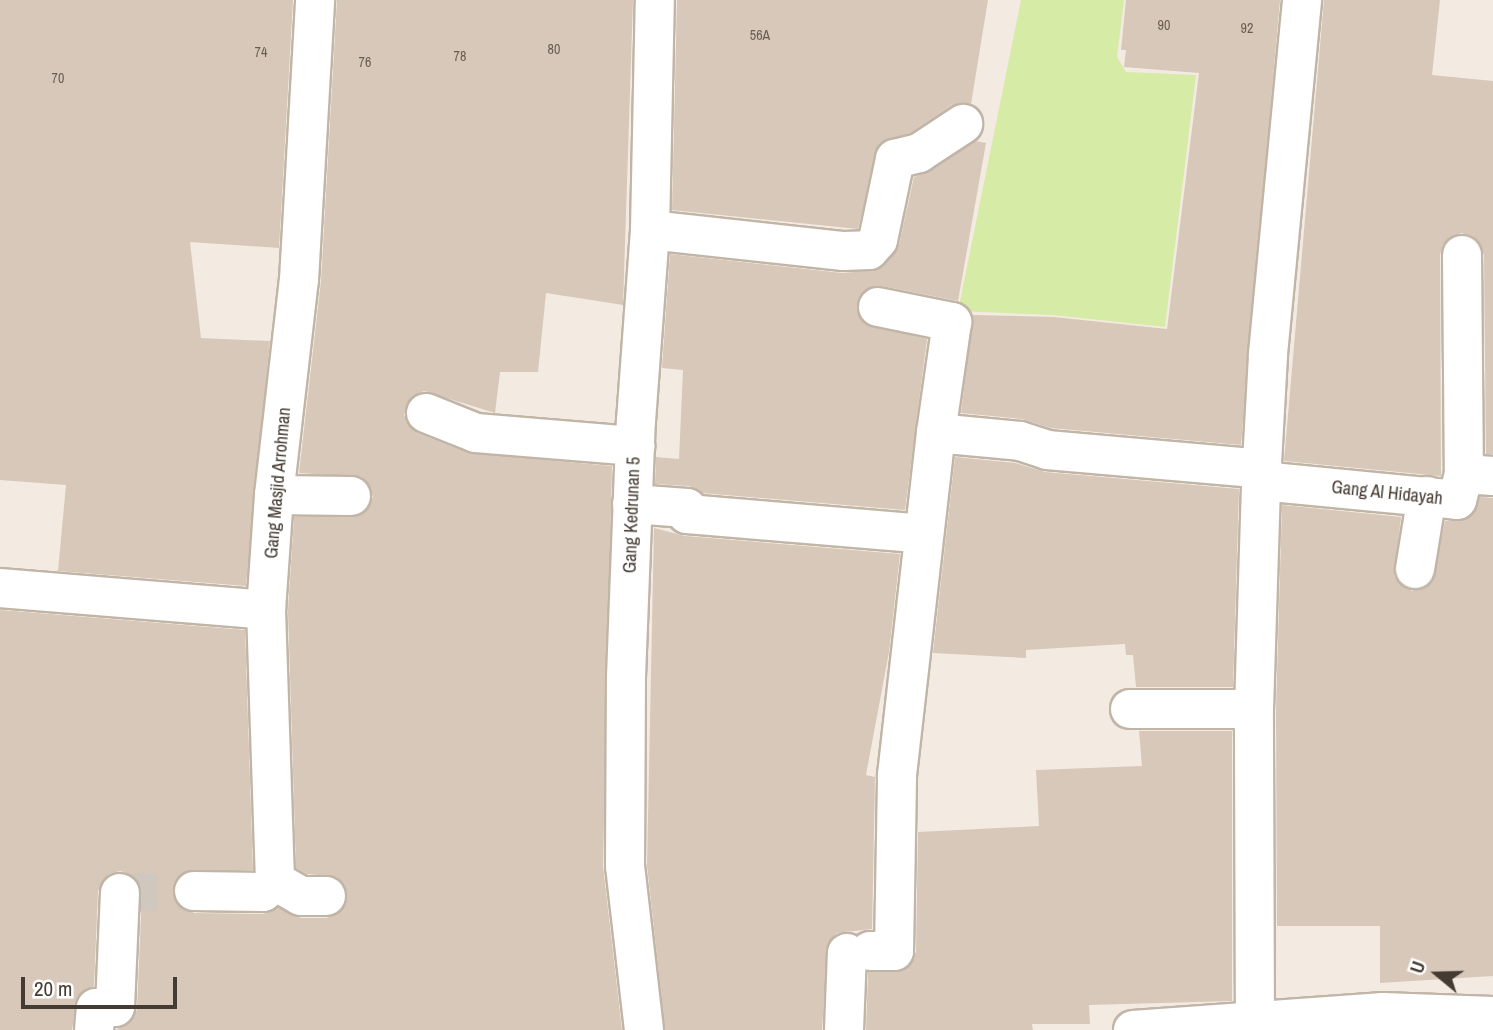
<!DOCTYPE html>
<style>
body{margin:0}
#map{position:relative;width:1493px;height:1030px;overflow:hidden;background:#f3ebe2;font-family:"Archivo Narrow",sans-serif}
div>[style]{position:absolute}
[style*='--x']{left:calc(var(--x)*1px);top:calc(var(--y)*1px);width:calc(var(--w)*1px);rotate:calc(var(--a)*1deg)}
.green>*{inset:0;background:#d5eba6}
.building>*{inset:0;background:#d8c8b9}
.minor-tunnel>*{height:38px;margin-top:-19px;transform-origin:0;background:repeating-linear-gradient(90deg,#d0c8bf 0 38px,transparent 0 57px)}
.roads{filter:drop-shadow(2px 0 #c1b5a7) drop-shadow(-2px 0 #c1b5a7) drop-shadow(0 2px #c1b5a7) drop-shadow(0 -2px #c1b5a7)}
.minor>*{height:38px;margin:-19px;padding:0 19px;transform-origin:19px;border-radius:19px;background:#fff}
span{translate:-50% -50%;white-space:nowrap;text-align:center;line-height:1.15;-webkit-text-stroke:5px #fff;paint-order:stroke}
.number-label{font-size:14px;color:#695e54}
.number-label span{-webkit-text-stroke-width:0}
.street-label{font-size:18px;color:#443b32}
.north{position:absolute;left:1402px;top:939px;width:70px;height:70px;-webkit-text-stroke:5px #fff;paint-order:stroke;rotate:289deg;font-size:19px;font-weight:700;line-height:28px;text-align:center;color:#443b32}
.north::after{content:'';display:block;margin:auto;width:24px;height:32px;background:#443b32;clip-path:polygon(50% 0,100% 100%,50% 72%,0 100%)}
.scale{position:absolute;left:21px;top:977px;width:156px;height:32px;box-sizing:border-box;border:4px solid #443b32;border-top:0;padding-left:9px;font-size:21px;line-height:24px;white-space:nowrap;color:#443b32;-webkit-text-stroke:5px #fff;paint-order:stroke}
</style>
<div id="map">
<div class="green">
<div style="clip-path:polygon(1021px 0,1124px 0,1117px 57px,1126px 72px,1196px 75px,1165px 327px,1053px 315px,958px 311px)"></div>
</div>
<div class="building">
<div style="clip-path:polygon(0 0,293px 0,279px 248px,190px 242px,201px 338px,270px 341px,246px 586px,58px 571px,66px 485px,0 480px)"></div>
<div style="clip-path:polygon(337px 0,633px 0,623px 305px,546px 293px,538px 372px,500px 372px,495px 413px,424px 391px,412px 396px,404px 415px,417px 433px,468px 453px,612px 466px,603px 866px,622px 1030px,116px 1030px,133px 1019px,137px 1009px,142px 894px,132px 875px,120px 871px,109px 874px,98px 891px,94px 986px,77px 997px,72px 1030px,0 1030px,0 610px,245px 630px,253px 870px,184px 872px,175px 880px,175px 901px,194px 913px,263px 914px,278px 908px,301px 918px,327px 918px,345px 906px,345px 886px,337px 877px,307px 874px,296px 868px,288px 610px,294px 517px,361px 515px,373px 497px,362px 477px,299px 473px,321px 281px)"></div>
<div style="clip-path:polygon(677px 0,988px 0,971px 104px,952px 105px,910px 133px,879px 144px,858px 229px,672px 210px)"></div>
<div style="clip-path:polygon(1126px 0,1280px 0,1241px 445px,1051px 428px,1022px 419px,961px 413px,973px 315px,1054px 317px,1167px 329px,1199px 73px,1124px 67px,1126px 50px,1121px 50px)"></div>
<div style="clip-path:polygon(1324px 0,1440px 0,1432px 75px,1493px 81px,1493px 454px,1486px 454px,1484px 255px,1473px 236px,1461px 233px,1443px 244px,1440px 255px,1441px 476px,1284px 461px)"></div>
<div style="clip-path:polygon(976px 141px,986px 143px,958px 301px,882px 286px,862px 292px,857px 303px,864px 324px,927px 339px,905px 510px,702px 493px,689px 486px,655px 484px,656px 457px,679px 459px,683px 370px,662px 368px,670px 254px,842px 273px,878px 270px,899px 245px,914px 177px,931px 171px)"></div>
<div style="clip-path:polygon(955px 457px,1015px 463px,1045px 472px,1239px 489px,1233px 687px,1136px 687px,1133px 655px,1126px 655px,1125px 644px,1026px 650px,1026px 658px,933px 653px)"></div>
<div style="clip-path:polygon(1480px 497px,1493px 498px,1493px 976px,1380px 983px,1380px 926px,1277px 926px,1276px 709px,1282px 505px,1401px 517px,1394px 576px,1412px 591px,1432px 582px,1445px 521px,1465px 520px,1474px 514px)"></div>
<div style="clip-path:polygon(654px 528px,685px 536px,900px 554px,889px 652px,866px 775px,875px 777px,872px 929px,837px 933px,828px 942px,822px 1030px,665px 1030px,647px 865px)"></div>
<div style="clip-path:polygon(1139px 731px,1232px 731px,1232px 1001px,1089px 1005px,1090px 1024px,1032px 1024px,1033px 1030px,866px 1030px,868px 972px,904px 970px,916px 952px,918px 832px,1039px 826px,1036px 770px,1142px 766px)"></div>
</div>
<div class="minor-tunnel">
<div style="--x:120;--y:893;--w:74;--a:-1.5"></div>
</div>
<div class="roads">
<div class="minor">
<div style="--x:650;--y:230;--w:195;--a:6.2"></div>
<div style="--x:844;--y:251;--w:25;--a:-2"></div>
<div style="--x:869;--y:250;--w:13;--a:-48"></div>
<div style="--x:878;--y:240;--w:83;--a:-78.1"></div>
<div style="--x:895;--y:159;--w:25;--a:-14"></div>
<div style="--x:919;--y:153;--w:53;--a:-33.4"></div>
<div style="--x:1462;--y:255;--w:219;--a:89.5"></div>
<div style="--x:878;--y:307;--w:76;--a:11.5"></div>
<div style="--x:952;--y:322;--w:112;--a:98.2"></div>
<div style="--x:426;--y:413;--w:54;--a:21.8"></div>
<div style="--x:476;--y:433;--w:160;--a:4.7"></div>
<div style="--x:1261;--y:481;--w:197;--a:5.5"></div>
<div style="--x:1457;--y:500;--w:27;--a:-75"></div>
<div style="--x:1464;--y:474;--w:29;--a:4"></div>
<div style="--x:274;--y:495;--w:77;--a:0.7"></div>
<div style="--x:632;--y:504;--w:55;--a:4.2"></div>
<div style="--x:687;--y:508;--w:6;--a:90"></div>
<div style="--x:687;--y:514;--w:238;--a:4.8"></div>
<div style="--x:1415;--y:569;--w:74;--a:-80.7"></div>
<div style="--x:0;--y:588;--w:267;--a:4.7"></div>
<div style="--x:1130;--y:709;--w:124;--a:0"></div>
<div style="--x:275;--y:881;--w:30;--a:30"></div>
<div style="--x:301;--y:896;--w:25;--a:0"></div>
<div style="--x:194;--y:891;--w:69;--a:0.8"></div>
<div style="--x:263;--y:892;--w:16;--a:-43"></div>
<div style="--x:275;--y:881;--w:271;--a:-91.9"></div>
<div style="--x:266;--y:610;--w:115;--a:-86"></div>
<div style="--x:274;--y:495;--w:216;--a:-83.4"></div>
<div style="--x:299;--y:280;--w:280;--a:-86.7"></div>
<div style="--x:870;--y:951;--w:24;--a:0"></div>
<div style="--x:894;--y:951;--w:176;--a:-89"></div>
<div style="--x:897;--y:775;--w:344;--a:-83.5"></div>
<div style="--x:936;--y:433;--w:84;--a:5.4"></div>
<div style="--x:1020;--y:441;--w:28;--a:18"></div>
<div style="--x:1047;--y:450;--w:217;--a:5"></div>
<div style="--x:94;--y:1030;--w:22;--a:-85"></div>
<div style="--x:96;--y:1008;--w:19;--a:-3"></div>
<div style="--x:115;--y:1007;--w:114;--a:-87.5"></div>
<div style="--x:644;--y:1030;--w:165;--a:-96.6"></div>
<div style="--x:625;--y:866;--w:189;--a:-89.7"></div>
<div style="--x:626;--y:677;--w:256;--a:-87.8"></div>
<div style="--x:636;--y:421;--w:192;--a:-85.8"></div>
<div style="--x:650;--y:230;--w:230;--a:-88.8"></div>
<div style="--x:844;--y:1030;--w:77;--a:-87.8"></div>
<div style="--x:1133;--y:1030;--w:251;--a:-4.1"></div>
<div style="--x:1383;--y:1012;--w:110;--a:2.1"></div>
<div style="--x:1255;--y:1030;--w:321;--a:-90.2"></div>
<div style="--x:1254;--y:709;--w:228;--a:-88.2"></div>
<div style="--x:1261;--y:481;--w:127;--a:-86.8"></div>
<div style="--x:1268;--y:354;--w:356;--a:-84.5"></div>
</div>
</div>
<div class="number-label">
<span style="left:1164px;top:25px">90</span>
<span style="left:1247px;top:28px">92</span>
<span style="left:760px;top:35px">56A</span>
<span style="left:554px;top:49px">80</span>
<span style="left:261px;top:52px">74</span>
<span style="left:460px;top:56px">78</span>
<span style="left:365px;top:62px">76</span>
<span style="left:58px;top:78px">70</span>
</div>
<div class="street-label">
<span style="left:278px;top:483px;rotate:-85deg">Gang Masjid Arrohman</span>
<span style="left:1387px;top:493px;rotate:6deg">Gang Al Hidayah</span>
<span style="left:632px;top:515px;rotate:-88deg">Gang Kedrunan 5</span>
</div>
<div class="north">U</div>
<div class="scale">20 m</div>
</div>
